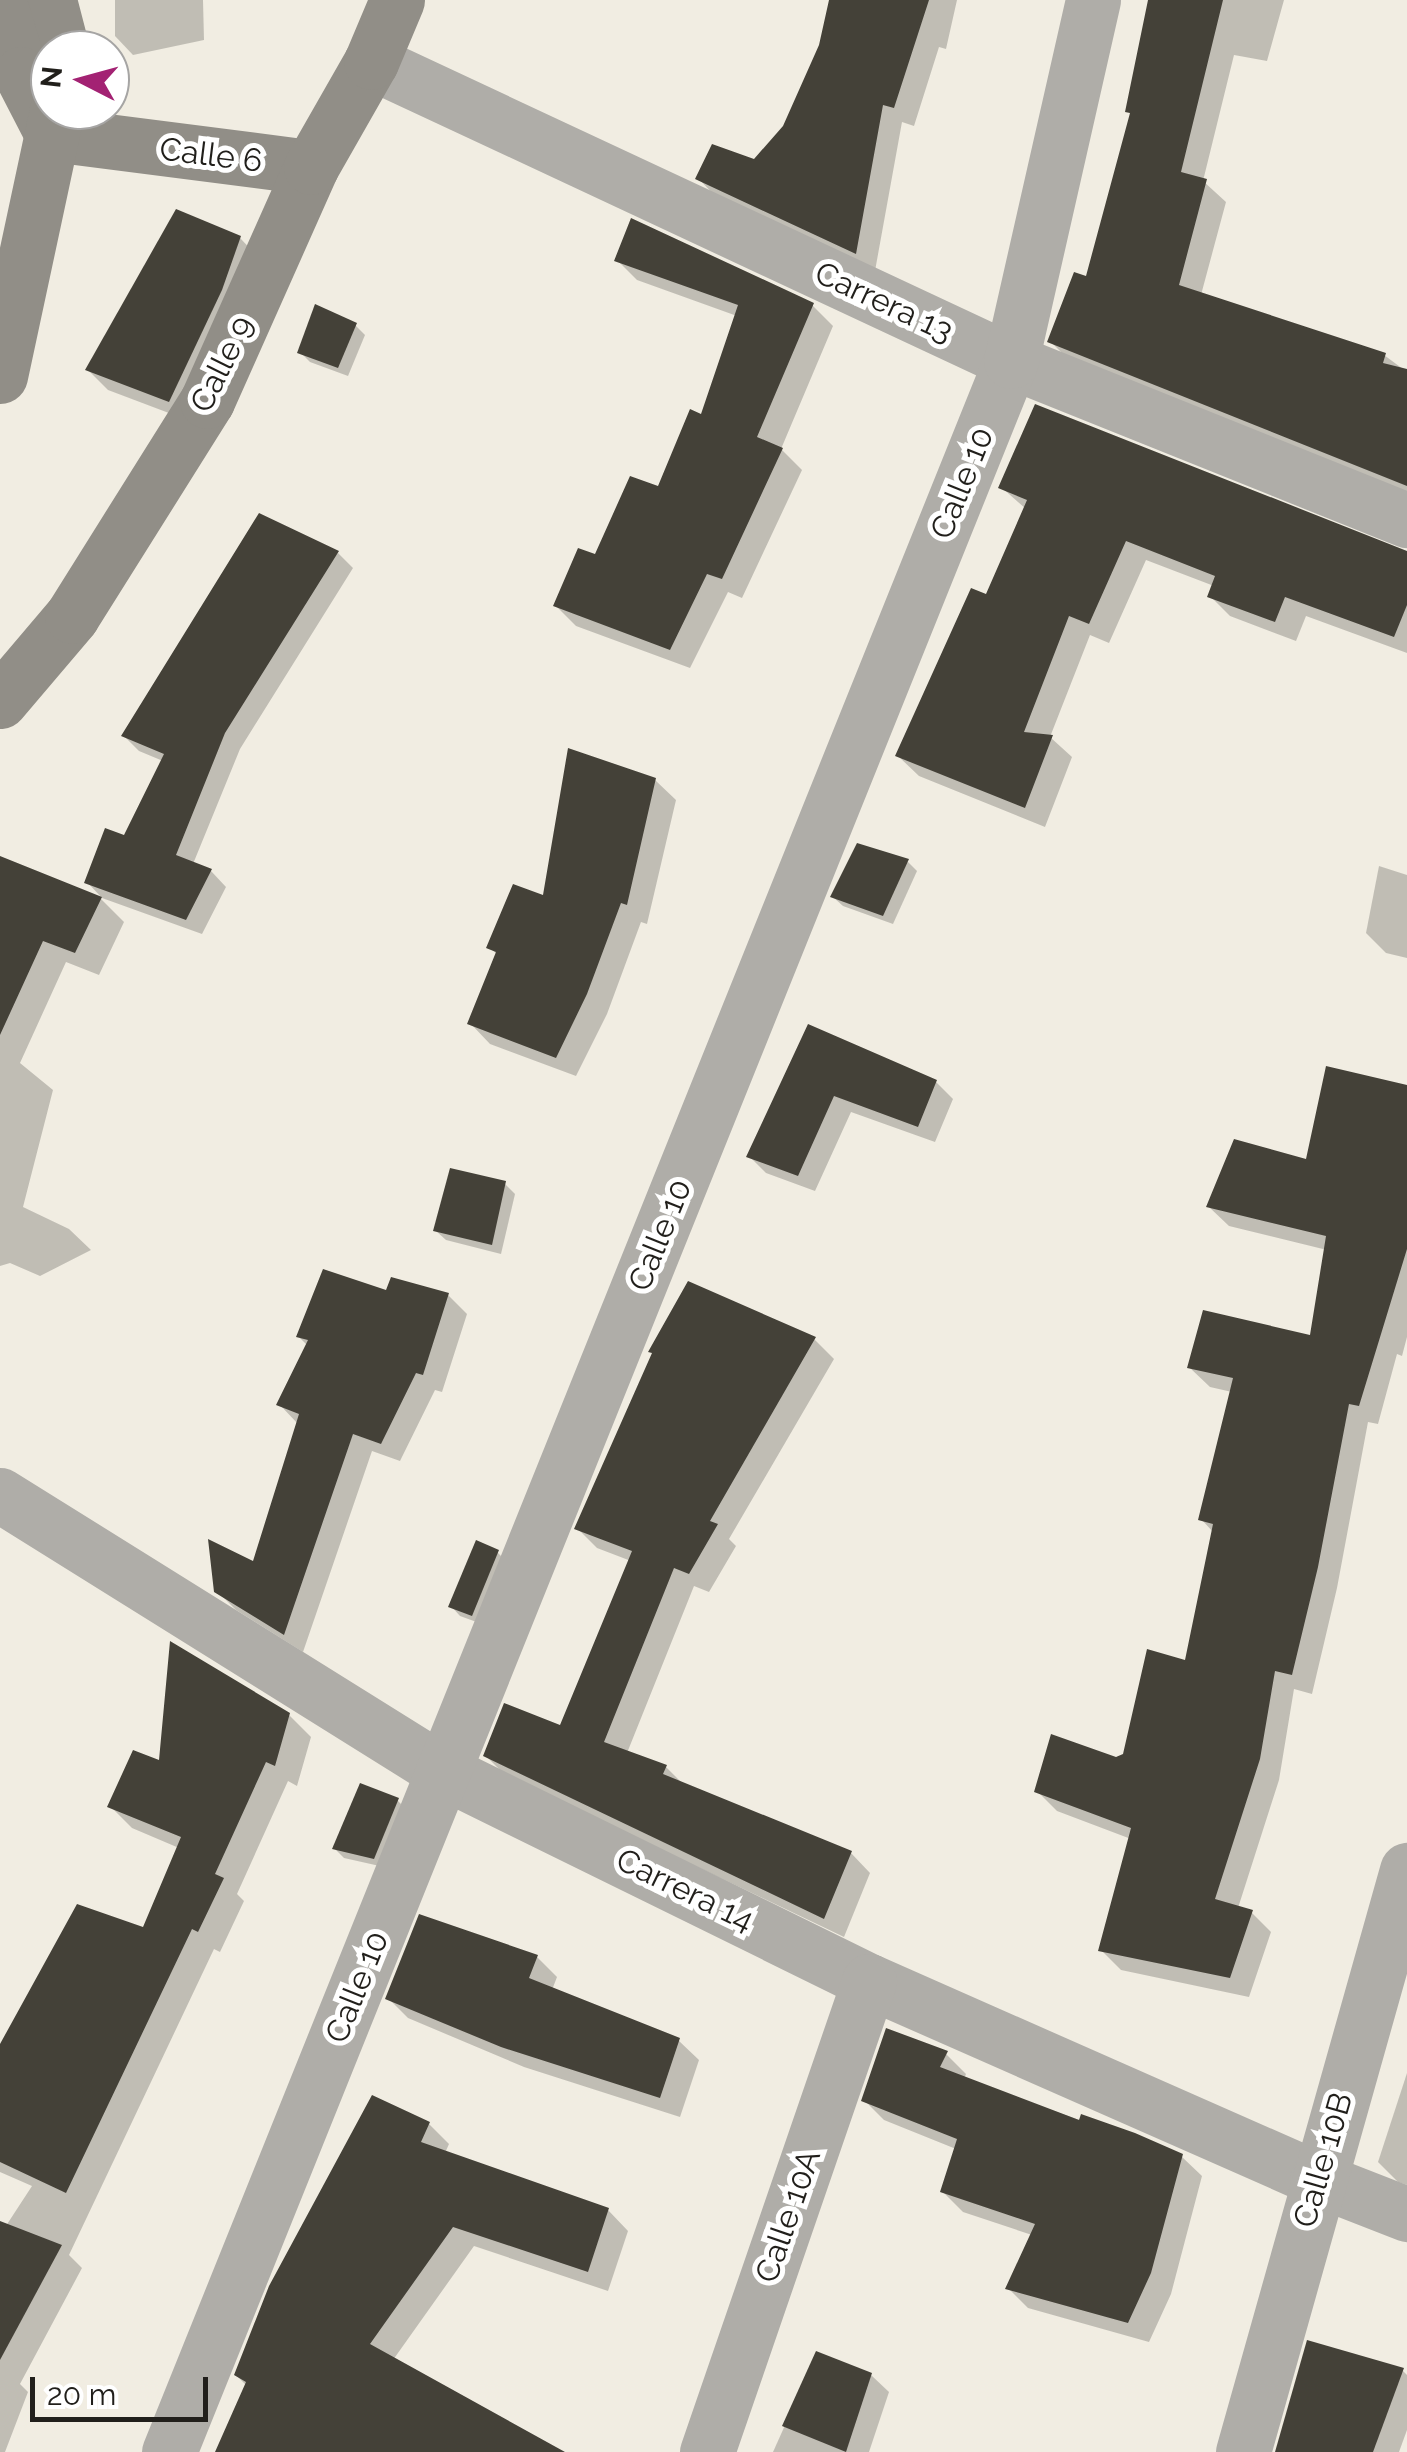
<!DOCTYPE html>
<style>
body{margin:0}
#map{position:relative;width:1407px;height:2452px;overflow:hidden;background:#f1ede2;font-family:Raleway,sans-serif}
div>[style]{position:absolute}
[style*='--x']{left:calc(var(--x)*1px);top:calc(var(--y)*1px);width:calc(var(--w)*1px);rotate:calc(var(--a)*1deg)}
.shadow>*{inset:0;background:#0003}
.building>*{inset:0;background:#444138}
.street>*{height:55px;margin:-27.5px;padding:0 27.5px;transform-origin:27.5px;border-radius:27.5px;background:#afada8}
.secondary>*{height:55px;margin:-27.5px;padding:0 27.5px;transform-origin:27.5px;border-radius:27.5px;background:#918e87}
span{translate:-50% -50%;white-space:nowrap;text-align:center;line-height:1.15;-webkit-text-stroke:10px #fff;paint-order:stroke}
.street-label{font-size:32px;color:#211f1b}
.north{position:absolute;left:30px;top:30px;width:100px;height:100px;box-sizing:border-box;background:#fff;border:2px solid #a6a5a4;border-radius:50%;rotate:276deg;font-size:28px;font-weight:700;line-height:40px;text-align:center;color:#211f1b}
.north::after{content:'';display:block;margin:auto;width:35px;height:45px;background:#a32273;clip-path:polygon(50% 0,100% 100%,50% 72%,0 100%)}
.scale{position:absolute;left:30px;top:2377px;width:178px;height:45px;box-sizing:border-box;border:5px solid #211f1b;border-top:0;padding-left:12px;font-size:30px;line-height:35px;white-space:nowrap;color:#211f1b;-webkit-text-stroke:8px #fff;paint-order:stroke}
</style>
<div id="map">
<div class="shadow">
<div style="clip-path:polygon(115px 0,203px 0,204px 40px,133px 55px,115px 36px)"></div>
<div style="clip-path:polygon(831px 0,957px 0,946px 49px,939px 47px,914px 126px,902px 122px,875px 271px,717px 198px,698px 178px,755px 162px,785px 128px,822px 45px)"></div>
<div style="clip-path:polygon(1151px 0,1284px 0,1267px 61px,1234px 55px,1203px 181px,1226px 202px,1201px 295px,1384px 355px,1407px 372px,1407px 497px,1071px 362px,1050px 341px,1087px 279px,1132px 116px,1128px 111px)"></div>
<div style="clip-path:polygon(240px 238px,260px 259px,190px 421px,108px 390px,88px 370px)"></div>
<div style="clip-path:polygon(617px 260px,812px 305px,833px 326px,781px 449px,802px 470px,742px 598px,728px 592px,690px 668px,576px 626px,556px 606px,659px 490px,703px 417px,737px 316px,637px 280px)"></div>
<div style="clip-path:polygon(355px 325px,365px 335px,348px 376px,310px 362px,300px 352px)"></div>
<div style="clip-path:polygon(1001px 487px,1407px 553px,1407px 653px,1306px 616px,1296px 641px,1230px 616px,1210px 596px,1214px 586px,1146px 560px,1109px 643px,1090px 635px,1050px 737px,1072px 757px,1045px 827px,919px 776px,898px 756px,987px 597px,1026px 509px)"></div>
<div style="clip-path:polygon(338px 553px,353px 568px,240px 749px,193px 864px,211px 871px,226px 887px,202px 934px,102px 898px,87px 882px,125px 838px,163px 761px,139px 751px,124px 736px)"></div>
<div style="clip-path:polygon(655px 780px,676px 800px,647px 924px,641px 922px,607px 1014px,576px 1076px,490px 1044px,470px 1023px,498px 955px,489px 947px,545px 899px)"></div>
<div style="clip-path:polygon(0 858px,101px 899px,124px 922px,99px 975px,66px 962px,20px 1063px,53px 1090px,23px 1207px,69px 1229px,91px 1250px,40px 1276px,10px 1263px,0 1266px)"></div>
<div style="clip-path:polygon(908px 862px,917px 871px,893px 924px,843px 906px,833px 897px)"></div>
<div style="clip-path:polygon(1379px 866px,1407px 875px,1407px 958px,1386px 953px,1366px 933px)"></div>
<div style="clip-path:polygon(809px 1027px,936px 1082px,953px 1099px,935px 1142px,851px 1112px,815px 1191px,766px 1173px,749px 1156px)"></div>
<div style="clip-path:polygon(1407px 1087px,1407px 1337px,1402px 1356px,1397px 1354px,1378px 1424px,1368px 1422px,1337px 1588px,1312px 1694px,1294px 1689px,1279px 1780px,1238px 1908px,1251px 1912px,1271px 1932px,1249px 1997px,1121px 1970px,1101px 1950px,1131px 1839px,1057px 1811px,1037px 1791px,1125px 1756px,1187px 1663px,1214px 1533px,1201px 1519px,1232px 1392px,1210px 1387px,1190px 1368px,1312px 1338px,1327px 1250px,1229px 1226px,1209px 1207px,1308px 1162px)"></div>
<div style="clip-path:polygon(505px 1184px,515px 1194px,501px 1254px,446px 1240px,436px 1231px)"></div>
<div style="clip-path:polygon(388px 1293px,448px 1295px,467px 1314px,442px 1392px,435px 1390px,400px 1461px,372px 1451px,303px 1652px,236px 1610px,216px 1590px,255px 1564px,298px 1424px,280px 1405px,308px 1346px,298px 1336px)"></div>
<div style="clip-path:polygon(814px 1339px,834px 1359px,729px 1539px,736px 1546px,709px 1592px,694px 1586px,627px 1753px,666px 1767px,683px 1784px,851px 1853px,870px 1873px,844px 1937px,505px 1775px,486px 1756px,561px 1729px,631px 1561px,597px 1548px,577px 1528px)"></div>
<div style="clip-path:polygon(497px 1552px,507px 1562px,482px 1624px,460px 1616px,451px 1606px)"></div>
<div style="clip-path:polygon(289px 1715px,311px 1737px,297px 1786px,288px 1781px,237px 1894px,244px 1901px,220px 1952px,214px 1949px,69px 2255px,82px 2268px,20px 2384px,28px 2392px,5px 2452px,0 2452px,0 2235px,32px 2186px,0 2172px,0 2050px,78px 1907px,144px 1930px,179px 1848px,132px 1828px,110px 1806px,161px 1763px)"></div>
<div style="clip-path:polygon(397px 1800px,407px 1810px,384px 1867px,344px 1858px,334px 1848px)"></div>
<div style="clip-path:polygon(537px 1957px,557px 1977px,552px 1990px,678px 2040px,699px 2060px,680px 2117px,524px 2067px,408px 2018px,388px 1998px)"></div>
<div style="clip-path:polygon(946px 2054px,966px 2074px,964px 2079px,1181px 2156px,1202px 2176px,1171px 2294px,1149px 2342px,1028px 2308px,1008px 2288px,1032px 2235px,963px 2212px,943px 2192px,956px 2149px,884px 2120px,864px 2100px)"></div>
<div style="clip-path:polygon(1407px 2073px,1407px 2185px,1398px 2182px,1378px 2162px)"></div>
<div style="clip-path:polygon(429px 2124px,449px 2144px,445px 2153px,608px 2210px,628px 2231px,608px 2291px,474px 2246px,393px 2360px,559px 2452px,217px 2452px,247px 2386px,236px 2375px)"></div>
<div style="clip-path:polygon(817px 2354px,871px 2375px,889px 2392px,869px 2452px,773px 2452px)"></div>
<div style="clip-path:polygon(1402px 2370px,1407px 2375px,1407px 2430px,1399px 2452px,1278px 2452px)"></div>
</div>
<div class="building">
<div style="clip-path:polygon(829px 0,929px 0,894px 108px,883px 105px,856px 254px,695px 179px,712px 144px,754px 159px,783px 126px,819px 45px)"></div>
<div style="clip-path:polygon(1148px 0,1223px 0,1181px 172px,1207px 179px,1179px 285px,1386px 353px,1383px 363px,1407px 369px,1407px 486px,1047px 342px,1074px 272px,1086px 276px,1130px 113px,1125px 112px)"></div>
<div style="clip-path:polygon(176px 209px,241px 236px,222px 290px,169px 402px,85px 370px)"></div>
<div style="clip-path:polygon(631px 218px,814px 303px,757px 437px,783px 448px,722px 579px,707px 574px,670px 650px,553px 606px,578px 548px,595px 554px,630px 476px,658px 486px,690px 409px,701px 414px,738px 305px,614px 261px)"></div>
<div style="clip-path:polygon(315px 304px,357px 323px,338px 368px,297px 353px)"></div>
<div style="clip-path:polygon(1035px 404px,1407px 551px,1407px 605px,1394px 637px,1285px 597px,1275px 622px,1207px 597px,1215px 576px,1126px 541px,1089px 624px,1069px 616px,1024px 732px,1053px 735px,1025px 808px,895px 756px,971px 588px,986px 594px,1027px 500px,998px 488px)"></div>
<div style="clip-path:polygon(259px 513px,339px 551px,225px 733px,176px 855px,212px 869px,186px 920px,84px 883px,105px 828px,124px 835px,164px 754px,121px 736px)"></div>
<div style="clip-path:polygon(568px 748px,656px 778px,627px 905px,621px 903px,587px 994px,556px 1058px,467px 1024px,496px 952px,486px 948px,513px 884px,543px 895px)"></div>
<div style="clip-path:polygon(857px 843px,909px 859px,883px 916px,830px 897px)"></div>
<div style="clip-path:polygon(0 856px,102px 897px,75px 953px,43px 941px,0 1035px)"></div>
<div style="clip-path:polygon(808px 1024px,937px 1080px,918px 1127px,834px 1096px,798px 1176px,746px 1157px)"></div>
<div style="clip-path:polygon(1326px 1066px,1407px 1085px,1407px 1249px,1359px 1406px,1349px 1404px,1318px 1567px,1292px 1675px,1275px 1671px,1260px 1759px,1215px 1899px,1253px 1910px,1230px 1978px,1098px 1951px,1131px 1828px,1034px 1792px,1051px 1734px,1116px 1757px,1123px 1754px,1147px 1649px,1185px 1660px,1213px 1524px,1198px 1520px,1233px 1378px,1187px 1368px,1203px 1310px,1310px 1335px,1326px 1236px,1206px 1207px,1234px 1139px,1306px 1159px)"></div>
<div style="clip-path:polygon(450px 1168px,506px 1181px,492px 1245px,433px 1231px)"></div>
<div style="clip-path:polygon(323px 1269px,386px 1290px,391px 1277px,449px 1293px,423px 1375px,416px 1373px,381px 1444px,353px 1434px,284px 1635px,214px 1592px,208px 1539px,253px 1561px,299px 1414px,276px 1405px,308px 1340px,296px 1337px)"></div>
<div style="clip-path:polygon(688px 1281px,816px 1337px,710px 1521px,718px 1524px,689px 1574px,674px 1568px,604px 1742px,667px 1765px,663px 1774px,852px 1851px,824px 1919px,483px 1756px,504px 1703px,560px 1725px,632px 1551px,574px 1529px,652px 1353px,648px 1352px)"></div>
<div style="clip-path:polygon(476px 1540px,499px 1550px,472px 1616px,448px 1607px)"></div>
<div style="clip-path:polygon(170px 1641px,290px 1713px,275px 1766px,266px 1762px,215px 1874px,224px 1878px,198px 1932px,192px 1929px,66px 2193px,0 2162px,0 2044px,77px 1904px,143px 1927px,181px 1837px,107px 1807px,133px 1750px,159px 1760px)"></div>
<div style="clip-path:polygon(360px 1783px,399px 1798px,374px 1859px,332px 1849px)"></div>
<div style="clip-path:polygon(419px 1914px,538px 1955px,529px 1978px,680px 2038px,660px 2098px,501px 2047px,385px 1999px)"></div>
<div style="clip-path:polygon(886px 2028px,948px 2051px,940px 2067px,1079px 2120px,1081px 2114px,1135px 2133px,1183px 2154px,1151px 2273px,1128px 2323px,1005px 2289px,1035px 2224px,940px 2192px,957px 2139px,861px 2101px)"></div>
<div style="clip-path:polygon(372px 2095px,430px 2122px,421px 2142px,609px 2208px,588px 2272px,453px 2227px,370px 2344px,565px 2452px,215px 2452px,246px 2382px,234px 2375px,269px 2286px)"></div>
<div style="clip-path:polygon(0 2221px,62px 2245px,0 2360px)"></div>
<div style="clip-path:polygon(1307px 2340px,1404px 2368px,1373px 2452px,1275px 2452px)"></div>
<div style="clip-path:polygon(816px 2351px,872px 2373px,846px 2452px,782px 2426px)"></div>
</div>
<div class="street">
<div style="--x:371;--y:62;--w:706;--a:25.04"></div>
<div style="--x:1011;--y:361;--w:427;--a:21.9"></div>
<div style="--x:0;--y:1495;--w:523;--a:31.96"></div>
<div style="--x:444;--y:1772;--w:474;--a:26.2"></div>
<div style="--x:869;--y:1981;--w:490;--a:23.8"></div>
<div style="--x:1317;--y:2179;--w:97;--a:21.3"></div>
<div style="--x:169;--y:2452;--w:2254;--a:-68.07"></div>
<div style="--x:1011;--y:361;--w:370;--a:-77.2"></div>
<div style="--x:707;--y:2452;--w:498;--a:-71"></div>
<div style="--x:1243;--y:2452;--w:605;--a:-74.26"></div>
</div>
<div class="secondary">
<div style="--x:49;--y:0;--w:52;--a:75.4"></div>
<div style="--x:0;--y:5;--w:72;--a:73.1"></div>
<div style="--x:21;--y:74;--w:68;--a:62.7"></div>
<div style="--x:52;--y:134;--w:261;--a:7.3"></div>
<div style="--x:0;--y:376;--w:272;--a:-77.9"></div>
<div style="--x:0;--y:701;--w:111;--a:-49.7"></div>
<div style="--x:72;--y:616;--w:254;--a:-57.9"></div>
<div style="--x:207;--y:401;--w:256;--a:-66"></div>
<div style="--x:311;--y:167;--w:121;--a:-60.3"></div>
<div style="--x:371;--y:62;--w:67;--a:-67.2"></div>
</div>
<div class="street-label">
<span style="left:211px;top:155px;rotate:7deg">Calle 6</span>
<span style="left:884px;top:302px;rotate:25deg">Carrera 13</span>
<span style="left:222px;top:364px;rotate:-64deg">Calle 9</span>
<span style="left:962px;top:483px;rotate:-68deg">Calle 10</span>
<span style="left:660px;top:1235px;rotate:-68deg">Calle 10</span>
<span style="left:685px;top:1890px;rotate:26deg">Carrera 14</span>
<span style="left:357px;top:1987px;rotate:-68deg">Calle 10</span>
<span style="left:1323px;top:2160px;rotate:-74deg">Calle 10B</span>
<span style="left:788px;top:2216px;rotate:-71deg">Calle 10A</span>
</div>
<div class="north">N</div>
<div class="scale">20 m</div>
</div>
